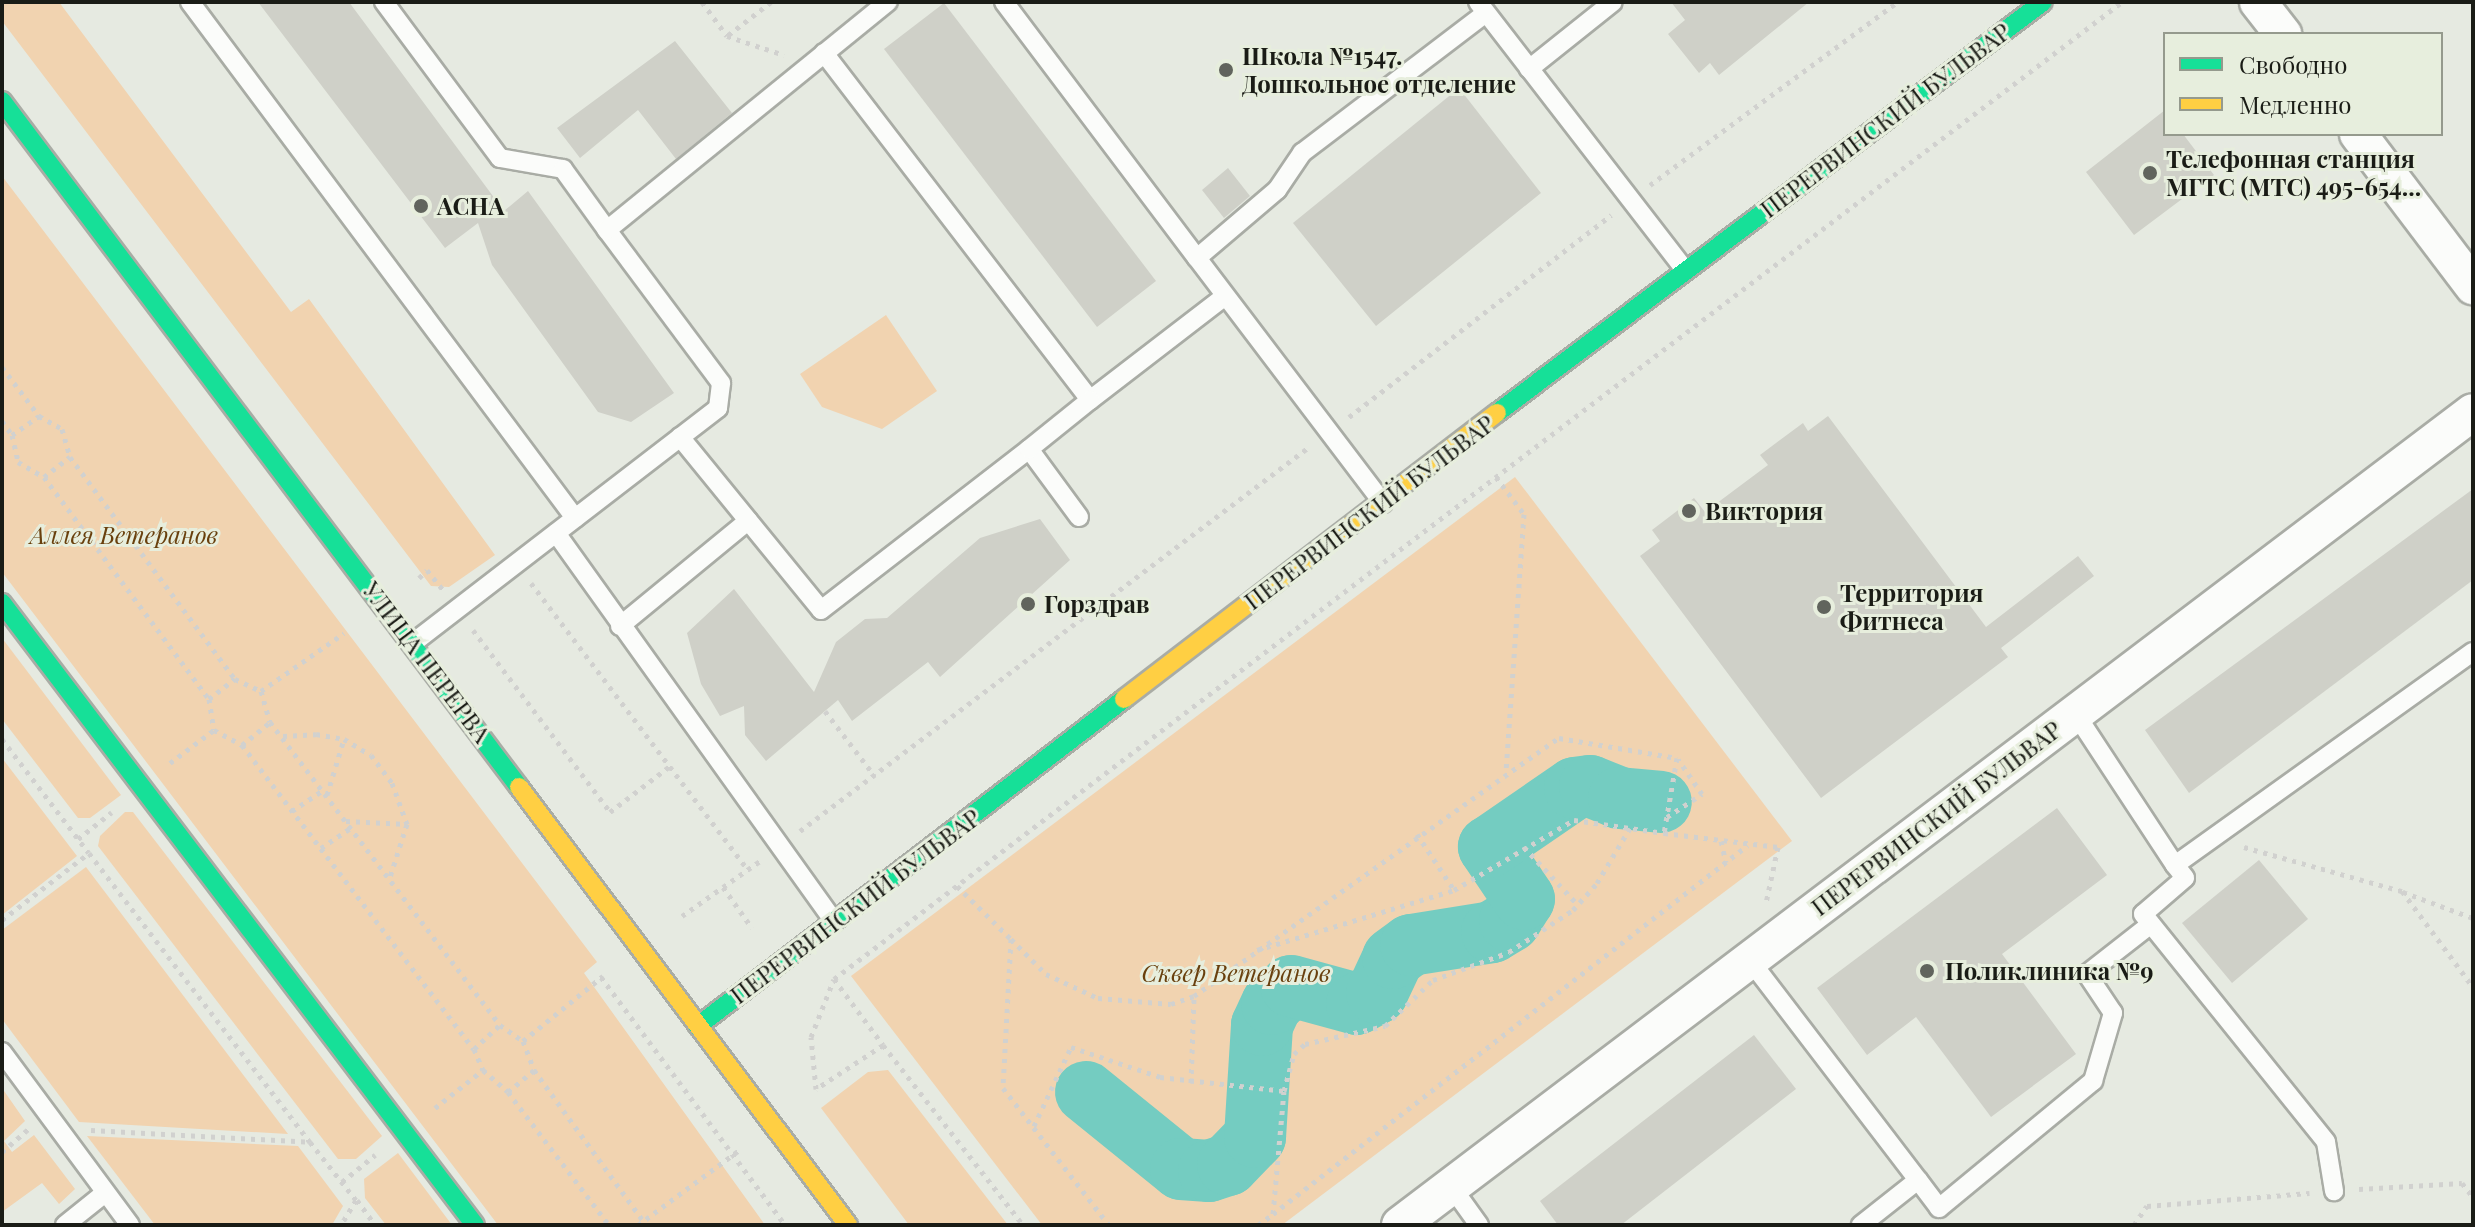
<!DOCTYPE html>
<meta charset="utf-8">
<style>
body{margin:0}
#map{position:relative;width:2475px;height:1227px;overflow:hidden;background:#e6eae1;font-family:"Playfair Display",serif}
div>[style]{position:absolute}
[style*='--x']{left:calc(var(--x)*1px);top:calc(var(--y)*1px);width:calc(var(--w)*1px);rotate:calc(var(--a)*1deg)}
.green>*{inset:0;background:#f1d3b0}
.river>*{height:62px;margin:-31px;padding:0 31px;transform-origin:31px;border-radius:31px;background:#74ccc1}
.building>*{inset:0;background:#cfd0c8}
.path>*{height:5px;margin-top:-2.5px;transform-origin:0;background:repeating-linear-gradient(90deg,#d1d1cf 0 4px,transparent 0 10px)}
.roads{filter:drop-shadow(2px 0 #a9aca5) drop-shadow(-2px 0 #a9aca5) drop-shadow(0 2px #a9aca5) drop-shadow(0 -2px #a9aca5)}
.lane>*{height:18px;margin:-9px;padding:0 9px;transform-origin:9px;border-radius:9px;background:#fbfcfa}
.street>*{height:36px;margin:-18px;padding:0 18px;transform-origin:18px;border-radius:18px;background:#fbfcfa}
.fast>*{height:18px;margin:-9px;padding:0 9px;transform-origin:9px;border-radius:9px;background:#16e098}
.slow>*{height:18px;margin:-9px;padding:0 9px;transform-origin:9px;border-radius:9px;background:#ffcf43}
.dots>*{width:22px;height:22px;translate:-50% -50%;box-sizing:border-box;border:4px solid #e7eedd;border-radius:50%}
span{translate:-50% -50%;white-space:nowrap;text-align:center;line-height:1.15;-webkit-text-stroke:6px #e7eedd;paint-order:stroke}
.poi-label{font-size:24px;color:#1a1c16;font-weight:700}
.left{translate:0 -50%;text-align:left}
.street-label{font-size:24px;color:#1a1c16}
.park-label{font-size:24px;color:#69400d;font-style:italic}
.frame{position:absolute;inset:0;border:4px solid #1a1c16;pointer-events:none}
.legend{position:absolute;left:2163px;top:32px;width:280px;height:104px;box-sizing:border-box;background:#e7eedd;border:2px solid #959a8d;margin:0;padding:10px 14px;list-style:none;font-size:24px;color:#1a1c16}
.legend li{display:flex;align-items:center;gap:16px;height:40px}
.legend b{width:40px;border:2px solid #959a8d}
</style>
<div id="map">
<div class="green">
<div style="clip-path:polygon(2px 2px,59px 2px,291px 312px,309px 299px,495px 555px,449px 587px,431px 586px,2px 21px)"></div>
<div style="clip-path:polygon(2px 176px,597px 962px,584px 973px,765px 1225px,498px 1225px,2px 572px)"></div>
<div style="clip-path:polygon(886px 315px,937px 391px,882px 429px,822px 407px,800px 374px)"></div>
<div style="clip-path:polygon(1515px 477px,1792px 841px,1282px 1225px,1042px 1225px,851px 976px)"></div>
<div style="clip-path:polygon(2px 638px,121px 795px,90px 818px,78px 818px,2px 719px)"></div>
<div style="clip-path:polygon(2px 758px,77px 856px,2px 915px)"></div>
<div style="clip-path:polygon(125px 812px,133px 812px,382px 1136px,356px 1159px,338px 1159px,98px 846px,100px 836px)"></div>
<div style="clip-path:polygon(86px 867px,288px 1134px,79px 1122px,2px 1019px,2px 930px)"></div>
<div style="clip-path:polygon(888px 1070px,1008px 1225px,909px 1225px,821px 1108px,868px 1072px)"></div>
<div style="clip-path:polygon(2px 1088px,25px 1121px,4px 1141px,12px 1152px,34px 1135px,75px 1189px,59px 1204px,42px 1183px,2px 1212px)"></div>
<div style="clip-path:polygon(87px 1136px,298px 1146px,343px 1206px,332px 1225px,155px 1225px)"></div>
<div style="clip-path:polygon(398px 1153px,452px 1225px,386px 1225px,365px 1198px,364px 1179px)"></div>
</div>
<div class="river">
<div style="--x:1086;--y:1092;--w:122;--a:39"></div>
<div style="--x:1181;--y:1169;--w:28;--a:4"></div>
<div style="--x:1209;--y:1171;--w:20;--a:-18"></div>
<div style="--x:1228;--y:1165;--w:39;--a:-46"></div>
<div style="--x:1255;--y:1137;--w:112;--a:-86.4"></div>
<div style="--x:1262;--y:1025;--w:23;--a:-65"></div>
<div style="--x:1272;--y:1004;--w:26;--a:-43"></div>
<div style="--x:1291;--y:986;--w:68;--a:15.3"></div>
<div style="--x:1357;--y:1004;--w:23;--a:-29"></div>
<div style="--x:1377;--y:993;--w:38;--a:-65"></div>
<div style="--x:1393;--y:958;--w:22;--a:-36"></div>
<div style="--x:1411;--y:945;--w:82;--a:-9.1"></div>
<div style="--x:1492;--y:932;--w:21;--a:-31"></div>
<div style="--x:1510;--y:921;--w:26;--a:-58"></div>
<div style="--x:1524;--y:899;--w:63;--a:-123.9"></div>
<div style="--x:1489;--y:847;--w:104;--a:-34.5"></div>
<div style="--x:1575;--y:788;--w:15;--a:-8"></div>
<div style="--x:1590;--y:786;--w:31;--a:22"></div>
<div style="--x:1619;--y:798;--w:42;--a:5.4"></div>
</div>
<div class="building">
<div style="clip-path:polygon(258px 2px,349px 2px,504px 211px,528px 191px,674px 393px,631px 422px,598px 412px,492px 265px,478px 223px,445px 248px)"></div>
<div style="clip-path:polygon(1671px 2px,1809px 2px,1719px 75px,1710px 63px,1699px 73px,1668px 34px,1685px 20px)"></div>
<div style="clip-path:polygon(944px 3px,1156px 281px,1097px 327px,884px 49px)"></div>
<div style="clip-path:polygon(675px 41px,732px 113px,676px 159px,638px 110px,580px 158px,557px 128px)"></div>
<div style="clip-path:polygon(1459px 88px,1541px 193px,1376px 326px,1293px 223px)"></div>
<div style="clip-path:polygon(2165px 110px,2165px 134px,2183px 134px,2214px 175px,2134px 235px,2086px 172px)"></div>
<div style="clip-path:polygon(1228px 168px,1250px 196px,1224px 218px,1202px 190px)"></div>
<div style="clip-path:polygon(1828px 416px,1986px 627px,2078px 556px,2094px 576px,2001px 648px,2008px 657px,1821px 798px,1640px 556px,1660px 541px,1652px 530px,1694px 498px,1705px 512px,1768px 465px,1760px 455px,1803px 423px,1808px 431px)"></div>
<div style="clip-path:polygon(2473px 489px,2473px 580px,2189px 793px,2145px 730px)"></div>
<div style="clip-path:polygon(1040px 519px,1070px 560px,940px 677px,928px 662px,852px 721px,838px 700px,766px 761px,745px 735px,744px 706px,720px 716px,701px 684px,687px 633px,734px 589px,814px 692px,836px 642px,865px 619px,887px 618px,980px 538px)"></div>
<div style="clip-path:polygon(2057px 808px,2107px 875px,2002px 954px,2076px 1054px,1991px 1117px,1916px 1017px,1867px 1055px,1817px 988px)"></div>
<div style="clip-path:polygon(2259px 860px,2308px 919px,2232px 983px,2182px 923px)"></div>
<div style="clip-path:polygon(1754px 1035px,1796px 1089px,1621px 1225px,1558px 1225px,1540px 1201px)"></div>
</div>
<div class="path">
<div style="--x:702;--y:2;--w:42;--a:53.7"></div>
<div style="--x:771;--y:2;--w:56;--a:142.3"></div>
<div style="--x:727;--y:36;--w:60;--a:18.4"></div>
<div style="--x:1650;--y:185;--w:307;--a:-36.5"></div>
<div style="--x:2;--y:367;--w:61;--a:52.9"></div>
<div style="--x:39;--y:416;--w:26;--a:29"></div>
<div style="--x:62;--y:429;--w:29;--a:74"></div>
<div style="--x:70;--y:457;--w:277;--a:53.4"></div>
<div style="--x:235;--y:679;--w:29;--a:25"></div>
<div style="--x:261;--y:691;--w:32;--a:74"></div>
<div style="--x:270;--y:722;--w:380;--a:52.8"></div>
<div style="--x:500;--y:1025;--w:28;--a:35"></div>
<div style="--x:523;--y:1041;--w:31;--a:69"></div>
<div style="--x:534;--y:1070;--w:191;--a:54.1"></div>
<div style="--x:1349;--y:417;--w:331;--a:-37.6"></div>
<div style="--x:2;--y:421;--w:17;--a:54"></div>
<div style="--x:12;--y:435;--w:28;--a:77"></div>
<div style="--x:18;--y:462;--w:30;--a:30"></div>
<div style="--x:44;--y:477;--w:277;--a:53.4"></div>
<div style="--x:209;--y:699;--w:31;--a:81"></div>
<div style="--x:214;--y:730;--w:32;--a:28"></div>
<div style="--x:242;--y:745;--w:382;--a:52.7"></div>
<div style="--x:474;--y:1049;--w:23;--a:67"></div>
<div style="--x:483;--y:1070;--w:33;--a:41"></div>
<div style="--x:508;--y:1092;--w:167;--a:52.8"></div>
<div style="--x:12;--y:435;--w:33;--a:-35"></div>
<div style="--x:44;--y:477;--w:33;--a:-38"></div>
<div style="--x:1496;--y:477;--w:46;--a:52.9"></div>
<div style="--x:1524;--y:514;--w:258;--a:94"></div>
<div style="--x:419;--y:578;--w:11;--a:-45"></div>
<div style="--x:427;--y:570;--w:26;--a:51"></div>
<div style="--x:531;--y:583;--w:358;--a:52.9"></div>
<div style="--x:473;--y:630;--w:228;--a:53"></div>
<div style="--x:610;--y:812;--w:76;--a:-37.5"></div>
<div style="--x:261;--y:691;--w:101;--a:-34.9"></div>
<div style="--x:209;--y:699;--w:33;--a:-38"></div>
<div style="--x:825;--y:711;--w:81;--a:52.6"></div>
<div style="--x:283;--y:736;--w:33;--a:-3"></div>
<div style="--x:316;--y:734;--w:28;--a:10"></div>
<div style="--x:344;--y:739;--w:31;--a:31"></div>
<div style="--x:371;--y:755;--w:35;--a:53"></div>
<div style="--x:392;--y:783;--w:44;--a:69.9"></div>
<div style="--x:407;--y:824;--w:59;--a:107.8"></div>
<div style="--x:2;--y:739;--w:143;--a:52.7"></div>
<div style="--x:242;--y:745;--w:36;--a:-39"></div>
<div style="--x:170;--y:763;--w:55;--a:-36.9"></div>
<div style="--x:327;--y:795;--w:59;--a:-73.1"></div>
<div style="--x:292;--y:811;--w:37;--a:-34"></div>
<div style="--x:1667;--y:817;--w:42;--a:-33.3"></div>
<div style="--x:1702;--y:794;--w:42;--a:-124.4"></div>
<div style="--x:346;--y:821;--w:61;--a:2.8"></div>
<div style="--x:800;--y:831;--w:638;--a:-37.03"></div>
<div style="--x:1417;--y:834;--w:67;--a:56.5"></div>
<div style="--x:78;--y:839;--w:43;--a:-38.5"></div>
<div style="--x:1721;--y:841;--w:22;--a:77"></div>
<div style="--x:1524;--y:847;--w:79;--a:47"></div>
<div style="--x:2244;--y:847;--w:164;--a:15.6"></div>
<div style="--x:2402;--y:891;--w:119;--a:53.5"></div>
<div style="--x:321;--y:848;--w:36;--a:-34"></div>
<div style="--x:957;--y:886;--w:76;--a:44.5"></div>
<div style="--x:1011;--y:939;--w:149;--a:93.1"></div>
<div style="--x:1003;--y:1088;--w:173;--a:52.3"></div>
<div style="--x:723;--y:887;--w:45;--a:-35.1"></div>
<div style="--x:2403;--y:892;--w:75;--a:20.4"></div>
<div style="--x:682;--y:916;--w:50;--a:-35.3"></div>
<div style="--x:723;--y:887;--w:50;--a:54.7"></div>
<div style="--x:2;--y:920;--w:110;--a:-37.6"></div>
<div style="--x:89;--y:853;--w:364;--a:52.6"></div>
<div style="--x:1011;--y:939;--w:49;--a:45"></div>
<div style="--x:1046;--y:974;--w:57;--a:24.8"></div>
<div style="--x:1098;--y:998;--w:73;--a:4.7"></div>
<div style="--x:1171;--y:1004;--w:24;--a:-19"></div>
<div style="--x:1194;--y:996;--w:447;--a:-35.3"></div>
<div style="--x:1559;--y:738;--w:120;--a:9.6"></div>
<div style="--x:1677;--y:758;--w:76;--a:99.8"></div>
<div style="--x:1664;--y:833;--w:115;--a:7"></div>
<div style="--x:1778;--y:847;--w:57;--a:102.1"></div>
<div style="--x:1257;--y:950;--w:206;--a:-16.9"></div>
<div style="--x:1454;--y:890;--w:139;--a:-30.3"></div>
<div style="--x:1574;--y:820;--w:91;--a:8.2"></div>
<div style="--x:601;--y:977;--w:309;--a:53.4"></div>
<div style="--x:834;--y:979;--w:1617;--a:-37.18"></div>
<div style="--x:834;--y:979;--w:82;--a:53.4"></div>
<div style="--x:883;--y:1045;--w:80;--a:146.7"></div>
<div style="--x:816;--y:1089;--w:52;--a:-95.5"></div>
<div style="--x:811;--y:1037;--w:62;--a:-68.4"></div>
<div style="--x:523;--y:1041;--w:103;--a:-39.1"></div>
<div style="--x:883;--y:1045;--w:228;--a:52.1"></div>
<div style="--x:474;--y:1049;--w:35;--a:-43"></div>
<div style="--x:1191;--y:1083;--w:87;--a:-88"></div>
<div style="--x:508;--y:1092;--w:34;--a:-40"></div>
<div style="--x:435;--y:1108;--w:61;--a:-38.4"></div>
<div style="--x:1034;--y:1126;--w:87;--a:-64.9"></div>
<div style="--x:1071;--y:1047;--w:94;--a:18.6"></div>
<div style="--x:1160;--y:1077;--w:125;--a:6.4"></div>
<div style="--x:91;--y:1130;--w:219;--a:3.1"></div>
<div style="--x:310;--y:1142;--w:74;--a:51.6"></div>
<div style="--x:356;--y:1200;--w:29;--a:121"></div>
<div style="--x:2;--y:1152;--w:37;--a:-41"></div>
<div style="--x:342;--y:1182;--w:43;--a:-39.3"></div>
<div style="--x:2359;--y:1189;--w:103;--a:-3.3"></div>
<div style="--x:2462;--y:1183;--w:18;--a:52"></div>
<div style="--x:357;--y:1200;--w:31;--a:54"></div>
<div style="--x:1273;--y:1214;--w:601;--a:-37.84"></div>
<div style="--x:638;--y:1225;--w:129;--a:-36.5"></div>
<div style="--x:1258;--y:1225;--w:19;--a:-36"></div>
<div style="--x:1273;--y:1214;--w:123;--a:-84.9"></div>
<div style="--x:1284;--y:1091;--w:38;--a:-75"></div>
<div style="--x:1294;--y:1054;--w:15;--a:-42"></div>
<div style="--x:1305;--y:1044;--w:82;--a:-12.7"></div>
<div style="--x:1385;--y:1026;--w:66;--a:-43.8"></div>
<div style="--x:1433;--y:980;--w:81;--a:-20.2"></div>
<div style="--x:1509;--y:952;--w:77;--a:-33.3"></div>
<div style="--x:1573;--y:910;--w:36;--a:-48"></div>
<div style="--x:1597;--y:883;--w:64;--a:-59"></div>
<div style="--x:2134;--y:1225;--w:23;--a:-56"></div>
<div style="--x:2147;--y:1206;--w:163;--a:-4.6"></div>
</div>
<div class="roads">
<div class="lane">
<div style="--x:190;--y:2;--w:644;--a:53.27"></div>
<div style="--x:384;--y:2;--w:194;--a:53.4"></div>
<div style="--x:500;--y:158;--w:64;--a:9.9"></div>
<div style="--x:563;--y:169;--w:75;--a:54.2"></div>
<div style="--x:1004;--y:2;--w:321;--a:53"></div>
<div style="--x:1478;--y:2;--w:337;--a:52.3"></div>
<div style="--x:824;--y:53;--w:437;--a:52.5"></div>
<div style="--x:1090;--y:400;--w:170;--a:-37.6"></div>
<div style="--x:1529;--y:69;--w:107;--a:-38.6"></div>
<div style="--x:680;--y:437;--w:223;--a:50.8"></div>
<div style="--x:821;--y:610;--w:263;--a:-37.7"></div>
<div style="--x:1383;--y:503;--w:308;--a:-127.2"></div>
<div style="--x:1197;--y:258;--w:105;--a:-40.4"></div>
<div style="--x:1277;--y:190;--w:45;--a:-56"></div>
<div style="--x:1302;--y:153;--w:231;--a:-37.3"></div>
<div style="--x:1079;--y:517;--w:84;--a:-126.3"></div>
<div style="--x:1029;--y:449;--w:78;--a:-38.8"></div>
<div style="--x:556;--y:533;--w:478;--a:54.4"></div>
<div style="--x:620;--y:626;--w:166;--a:-39.4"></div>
<div style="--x:413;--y:643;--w:385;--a:-37.6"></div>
<div style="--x:718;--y:408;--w:25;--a:-83"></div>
<div style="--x:721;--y:383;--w:191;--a:-126.7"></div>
<div style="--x:607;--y:230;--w:362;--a:-39.1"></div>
<div style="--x:2075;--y:713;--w:182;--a:56.7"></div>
<div style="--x:2175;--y:865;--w:366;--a:-35.6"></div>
<div style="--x:2175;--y:865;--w:16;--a:52"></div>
<div style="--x:2185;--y:878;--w:55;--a:139.4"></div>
<div style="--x:2143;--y:914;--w:292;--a:51.2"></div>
<div style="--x:2326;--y:1142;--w:50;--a:80.7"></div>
<div style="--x:1749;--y:959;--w:278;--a:52.6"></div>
<div style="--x:1918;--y:1180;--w:73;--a:141.7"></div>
<div style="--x:2;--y:1052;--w:215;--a:53.5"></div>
<div style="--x:1918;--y:1180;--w:35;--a:53"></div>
<div style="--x:1939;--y:1208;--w:200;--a:-39.5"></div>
<div style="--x:2093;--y:1081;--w:71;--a:-73.6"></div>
<div style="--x:2113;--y:1013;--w:47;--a:-123.7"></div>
<div style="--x:2087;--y:974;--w:81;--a:-38"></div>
<div style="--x:1451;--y:1186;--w:48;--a:54.3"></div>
<div style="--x:65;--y:1225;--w:51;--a:-38.7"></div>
</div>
<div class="street">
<div style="--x:2258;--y:2;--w:41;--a:52"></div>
<div style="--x:2358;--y:134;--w:191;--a:52.9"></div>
<div style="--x:1400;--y:1225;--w:1346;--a:-37.15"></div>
</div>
<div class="fast">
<div style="--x:2;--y:101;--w:859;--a:53"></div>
<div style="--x:1497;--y:413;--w:683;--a:-36.97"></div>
<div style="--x:2;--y:603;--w:781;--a:52.75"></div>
<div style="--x:698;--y:1026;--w:537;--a:-37.51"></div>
</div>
<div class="slow">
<div style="--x:1124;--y:699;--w:470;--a:-37.5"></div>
<div style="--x:519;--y:787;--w:548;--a:53.09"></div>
</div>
</div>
<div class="dots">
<div style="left:1226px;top:70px;background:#61645d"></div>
<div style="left:2150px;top:173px;background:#61645d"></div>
<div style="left:421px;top:206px;background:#61645d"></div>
<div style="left:1689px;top:511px;background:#61645d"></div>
<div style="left:1028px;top:604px;background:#61645d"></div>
<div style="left:1824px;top:607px;background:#61645d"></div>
<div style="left:1927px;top:971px;background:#61645d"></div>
</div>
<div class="poi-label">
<span class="left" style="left:1242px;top:70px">Школа №1547.<br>Дошкольное отделение</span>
<span class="left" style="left:2166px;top:173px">Телефонная станция<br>МГТС (МТС) 495-654...</span>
<span class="left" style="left:437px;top:206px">АСНА</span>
<span class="left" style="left:1705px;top:511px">Виктория</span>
<span class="left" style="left:1840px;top:607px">Территория<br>Фитнеса</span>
<span class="left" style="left:1044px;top:604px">Горздрав</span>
<span class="left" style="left:1945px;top:971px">Поликлиника №9</span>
</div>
<div class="street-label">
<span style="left:1885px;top:120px;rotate:-37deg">ПЕРЕРВИНСКИЙ БУЛЬВАР</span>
<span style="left:1369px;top:512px;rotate:-37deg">ПЕРЕРВИНСКИЙ БУЛЬВАР</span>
<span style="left:427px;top:662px;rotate:53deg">УЛИЦА ПЕРЕРВА</span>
<span style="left:1936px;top:818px;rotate:-37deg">ПЕРЕРВИНСКИЙ БУЛЬВАР</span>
<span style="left:855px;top:906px;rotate:-37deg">ПЕРЕРВИНСКИЙ БУЛЬВАР</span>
</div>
<div class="park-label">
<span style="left:124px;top:535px">Аллея Ветеранов</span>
<span style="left:1236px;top:973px">Сквер Ветеранов</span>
</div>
<div class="frame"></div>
<ul class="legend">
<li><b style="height:10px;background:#16e098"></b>Свободно</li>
<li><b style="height:10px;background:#ffcf43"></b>Медленно</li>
</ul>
</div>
